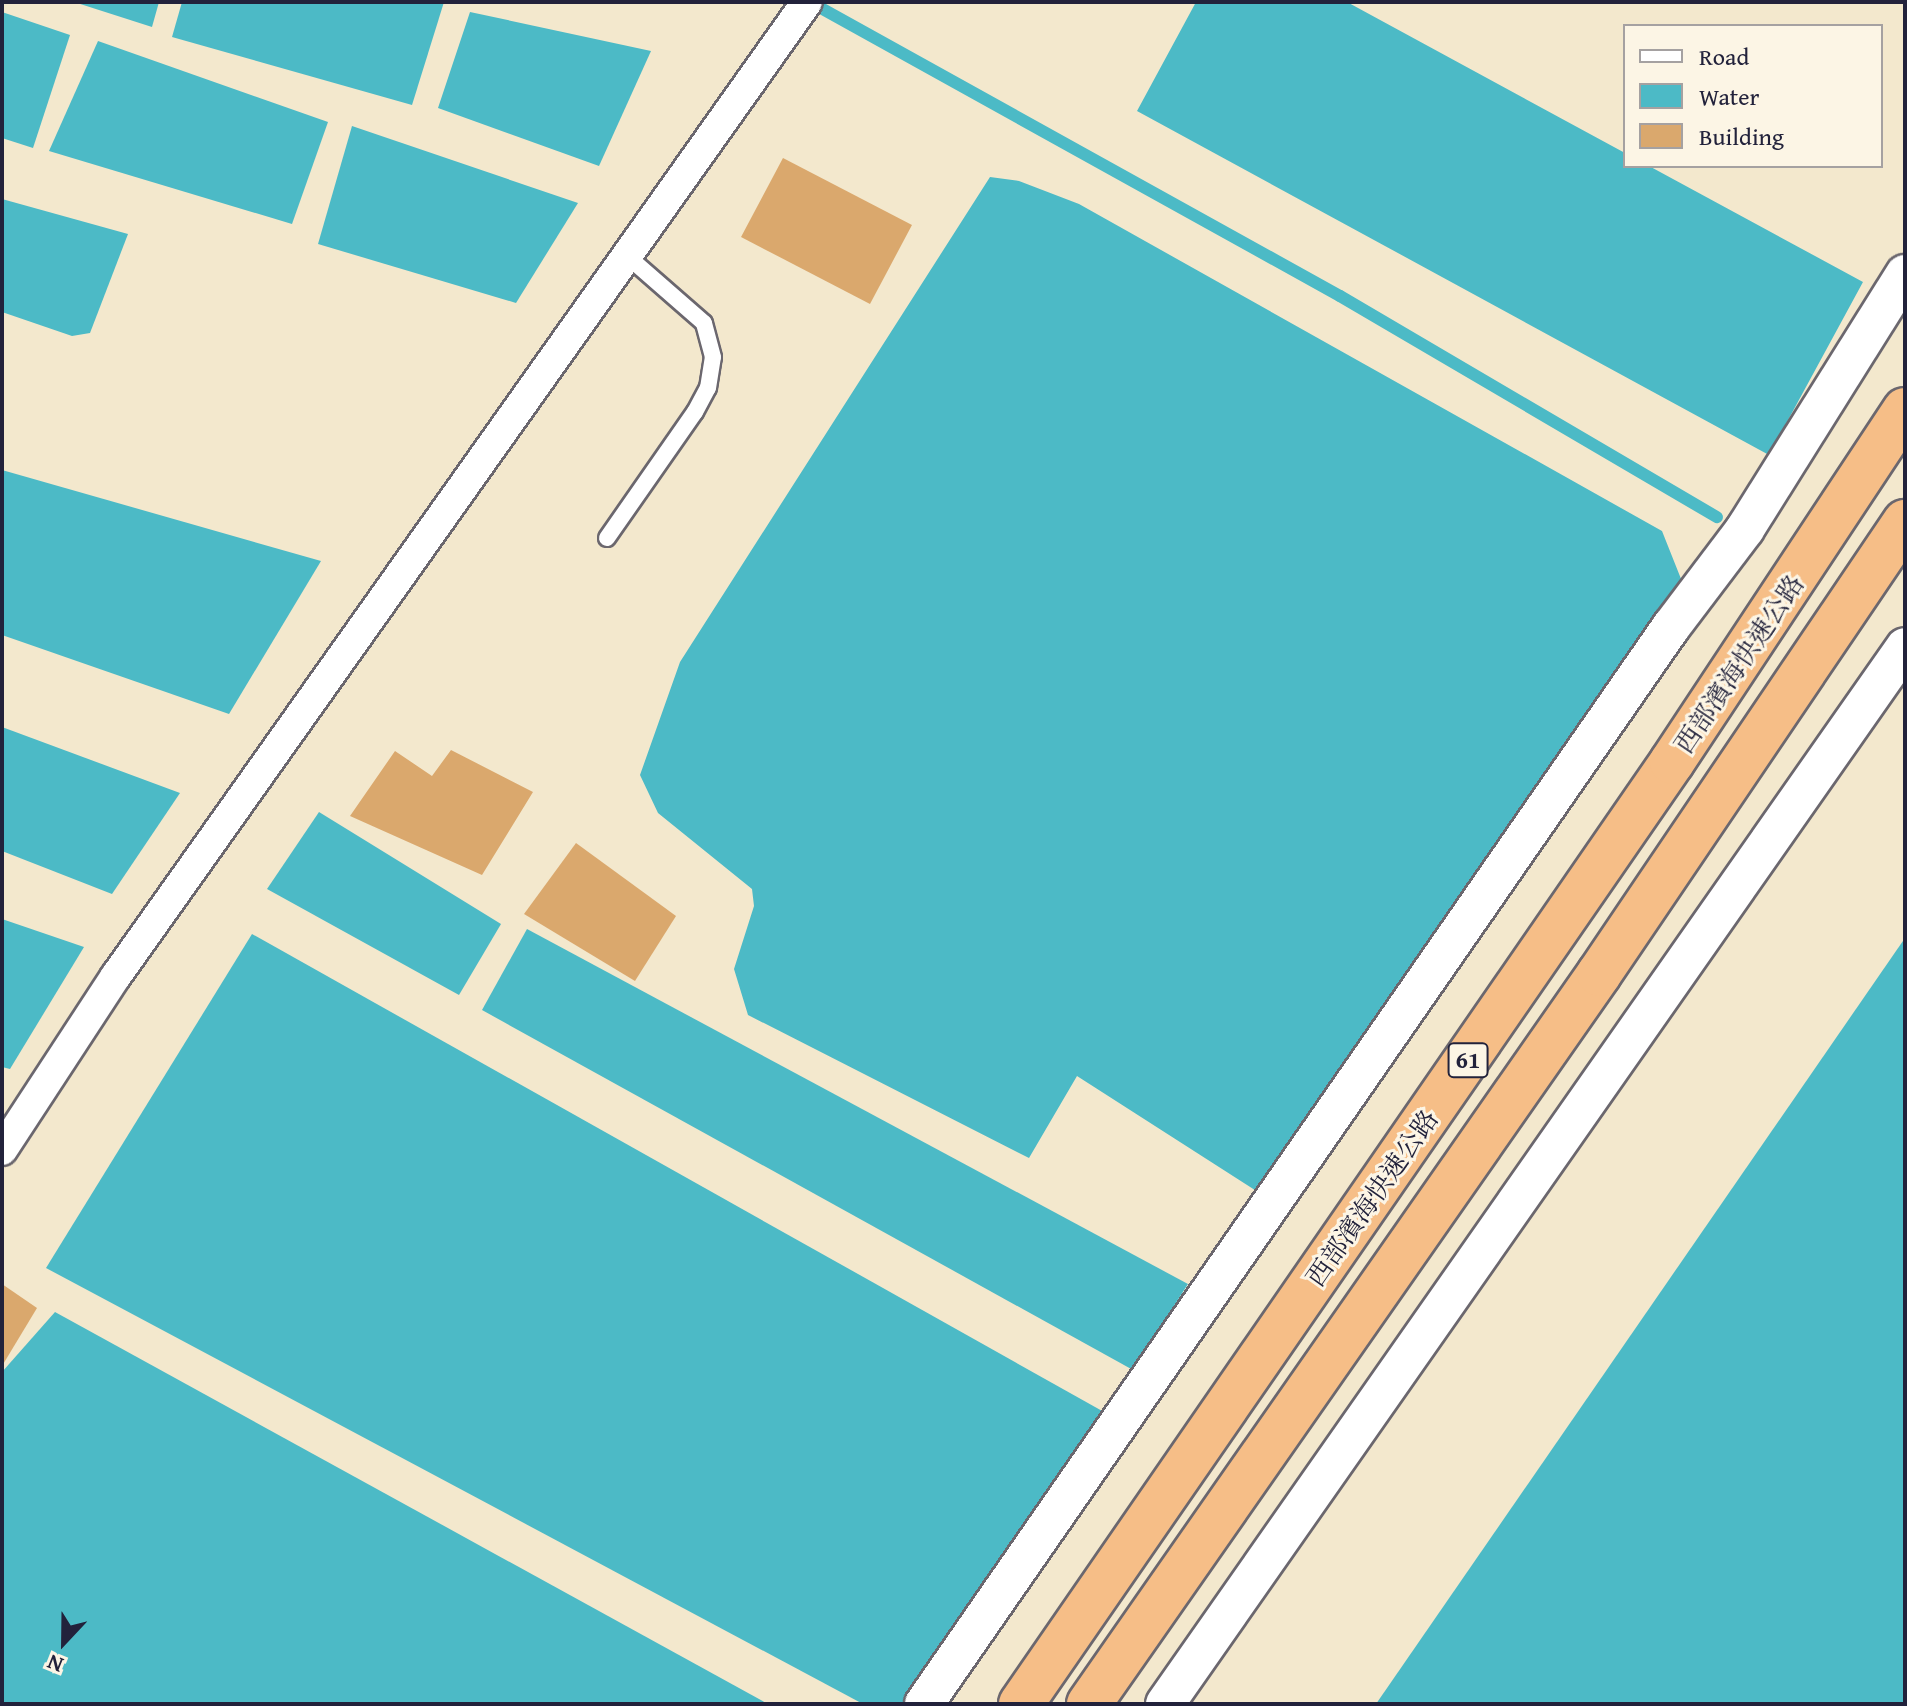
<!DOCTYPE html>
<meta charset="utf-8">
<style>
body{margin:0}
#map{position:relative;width:1907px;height:1706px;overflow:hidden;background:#f3e8cd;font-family:"Gentium Book Plus","Noto Serif TC",serif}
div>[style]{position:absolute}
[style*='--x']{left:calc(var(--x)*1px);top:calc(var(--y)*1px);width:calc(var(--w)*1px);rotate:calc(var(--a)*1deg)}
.water>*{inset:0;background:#4cbac6}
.stream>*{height:12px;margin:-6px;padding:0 6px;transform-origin:6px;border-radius:6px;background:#4cbac6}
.building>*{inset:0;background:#daa86d}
.roads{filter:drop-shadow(2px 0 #6b676e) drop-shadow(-2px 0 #6b676e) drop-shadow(0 2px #6b676e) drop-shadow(0 -2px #6b676e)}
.service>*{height:16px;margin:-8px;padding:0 8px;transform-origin:8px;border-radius:8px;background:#fff}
.minor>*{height:30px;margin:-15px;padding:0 15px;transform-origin:15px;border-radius:15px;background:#fff}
.tertiary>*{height:38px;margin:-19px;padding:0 19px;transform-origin:19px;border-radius:19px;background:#fff}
.trunk>*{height:44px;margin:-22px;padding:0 22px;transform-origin:22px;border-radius:22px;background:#f6be87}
span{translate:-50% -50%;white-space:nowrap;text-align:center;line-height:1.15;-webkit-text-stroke:6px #fcf5e5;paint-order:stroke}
.shield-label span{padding:2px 6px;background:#fcf5e5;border:2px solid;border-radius:6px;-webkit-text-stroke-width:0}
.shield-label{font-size:24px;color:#22223b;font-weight:700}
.street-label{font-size:26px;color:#22223b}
.frame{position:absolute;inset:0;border:4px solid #22223b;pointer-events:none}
.legend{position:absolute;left:1623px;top:24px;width:260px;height:144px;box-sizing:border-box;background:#fcf5e5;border:2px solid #a5a1a1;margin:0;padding:10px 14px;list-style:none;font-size:24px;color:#22223b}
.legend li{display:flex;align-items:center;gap:16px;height:40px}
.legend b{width:40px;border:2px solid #a5a1a1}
.north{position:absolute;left:24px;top:1602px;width:80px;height:80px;-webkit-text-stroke:6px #fcf5e5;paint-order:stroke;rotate:202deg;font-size:22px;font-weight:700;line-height:32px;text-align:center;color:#22223b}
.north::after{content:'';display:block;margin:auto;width:28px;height:36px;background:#22223b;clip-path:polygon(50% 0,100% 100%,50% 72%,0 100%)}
</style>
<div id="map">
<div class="water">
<div style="clip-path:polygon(74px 2px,159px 2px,152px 27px)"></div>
<div style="clip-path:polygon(182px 2px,444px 2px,412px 105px,172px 37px)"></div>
<div style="clip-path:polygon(1196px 2px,1347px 2px,1625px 153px,1625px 166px,1649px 166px,1863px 282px,1769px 455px,1137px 111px)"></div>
<div style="clip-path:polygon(2px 12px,70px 35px,33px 148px,2px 138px)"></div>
<div style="clip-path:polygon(470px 12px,651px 51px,599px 166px,438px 108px)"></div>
<div style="clip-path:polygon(98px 41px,328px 122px,292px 224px,49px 151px)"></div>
<div style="clip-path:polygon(352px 126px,578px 203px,516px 303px,318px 244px)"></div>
<div style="clip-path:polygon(990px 177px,1019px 181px,1079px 204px,1662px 531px,1689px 599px,1275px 1203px,1077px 1076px,1029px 1158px,748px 1015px,734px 969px,754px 906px,752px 889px,658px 813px,640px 775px,680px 662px)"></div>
<div style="clip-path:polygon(2px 199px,128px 234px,90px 333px,72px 336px,2px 312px)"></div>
<div style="clip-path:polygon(2px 470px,321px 561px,229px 714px,2px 635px)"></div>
<div style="clip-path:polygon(2px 727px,180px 793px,112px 894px,2px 851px)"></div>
<div style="clip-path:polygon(319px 812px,501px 924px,459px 995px,267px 889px)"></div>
<div style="clip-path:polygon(2px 919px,84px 947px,10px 1069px,2px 1067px)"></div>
<div style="clip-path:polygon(527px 929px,1188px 1284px,1133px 1370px,482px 1010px)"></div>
<div style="clip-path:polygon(252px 934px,1104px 1412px,908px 1704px,863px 1704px,46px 1268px)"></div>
<div style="clip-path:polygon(1905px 938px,1905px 1704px,1376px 1704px)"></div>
<div style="clip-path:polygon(55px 1312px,768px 1704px,2px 1704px,2px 1372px)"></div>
</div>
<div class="stream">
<div style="--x:810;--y:2;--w:606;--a:29.02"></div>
<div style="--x:1340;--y:296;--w:437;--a:30.4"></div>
</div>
<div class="building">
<div style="clip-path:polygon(783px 158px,912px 225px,870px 304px,741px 237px)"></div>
<div style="clip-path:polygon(451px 750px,533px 792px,482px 875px,350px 816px,395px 751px,432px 776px)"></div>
<div style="clip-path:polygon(576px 843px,676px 916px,635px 981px,524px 914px)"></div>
<div style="clip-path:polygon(2px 1284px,37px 1308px,2px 1366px)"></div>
</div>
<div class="roads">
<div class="service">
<div style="--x:607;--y:538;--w:154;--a:-55.1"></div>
<div style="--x:695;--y:412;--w:27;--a:-62"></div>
<div style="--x:708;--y:388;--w:31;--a:-81"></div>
<div style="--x:713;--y:357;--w:35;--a:-105"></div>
<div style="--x:704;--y:323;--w:103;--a:-138.9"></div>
</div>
<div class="minor">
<div style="--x:2;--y:1150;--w:208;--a:-56.8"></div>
<div style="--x:116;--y:976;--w:1194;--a:-54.65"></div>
</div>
<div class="tertiary">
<div style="--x:924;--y:1704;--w:1311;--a:-55.26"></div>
<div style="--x:1671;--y:627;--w:123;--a:-52.9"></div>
<div style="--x:1745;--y:529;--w:301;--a:-57.9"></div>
<div style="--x:1165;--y:1704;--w:1290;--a:-55"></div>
</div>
<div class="trunk">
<div style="--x:1021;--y:1704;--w:1145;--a:-55.35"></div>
<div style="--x:1672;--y:762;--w:422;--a:-56.5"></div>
<div style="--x:1089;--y:1704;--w:891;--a:-55.06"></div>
<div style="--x:1599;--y:974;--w:546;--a:-55.9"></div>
</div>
</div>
<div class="shield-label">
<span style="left:1468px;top:1060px">61</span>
</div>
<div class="street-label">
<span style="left:1739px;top:664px;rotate:-56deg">西部濱海快速公路</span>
<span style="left:1372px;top:1198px;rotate:-55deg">西部濱海快速公路</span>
</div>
<div class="frame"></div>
<ul class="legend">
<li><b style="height:10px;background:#fff"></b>Road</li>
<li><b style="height:22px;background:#4cbac6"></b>Water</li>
<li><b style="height:22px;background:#daa86d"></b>Building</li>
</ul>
<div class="north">N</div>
</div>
